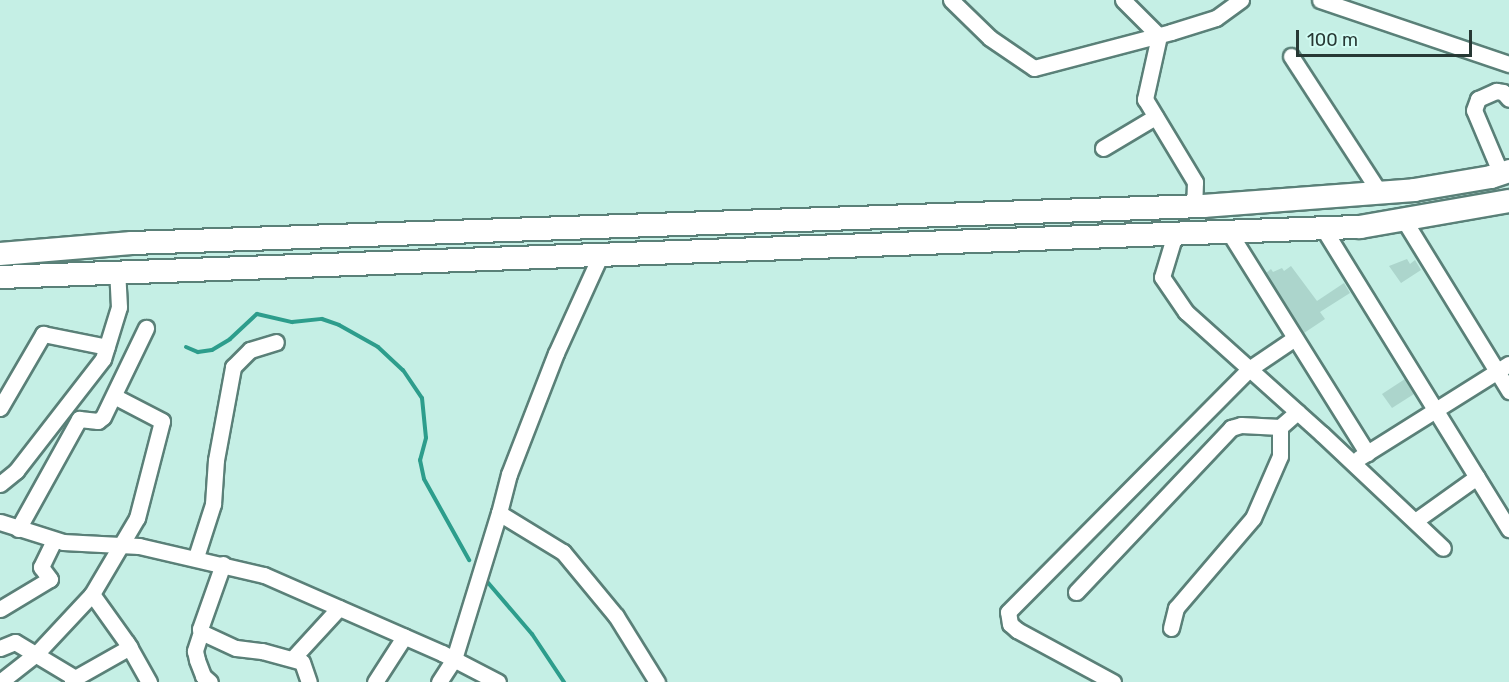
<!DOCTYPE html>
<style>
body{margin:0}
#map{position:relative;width:1509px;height:682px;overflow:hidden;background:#c5efe5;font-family:Rubik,sans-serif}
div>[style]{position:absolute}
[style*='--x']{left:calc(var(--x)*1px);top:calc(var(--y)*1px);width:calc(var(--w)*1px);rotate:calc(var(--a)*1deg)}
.stream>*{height:4px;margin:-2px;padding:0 2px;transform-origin:2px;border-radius:2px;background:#2d9d8c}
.building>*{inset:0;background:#acd5cc}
.roads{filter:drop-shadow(2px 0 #5a8078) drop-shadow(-2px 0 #5a8078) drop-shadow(0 2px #5a8078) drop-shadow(0 -2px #5a8078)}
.minor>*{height:15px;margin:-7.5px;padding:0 7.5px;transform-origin:7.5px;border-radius:7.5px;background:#fff}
.highway>*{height:22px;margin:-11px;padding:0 11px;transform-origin:11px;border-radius:11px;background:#fff}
span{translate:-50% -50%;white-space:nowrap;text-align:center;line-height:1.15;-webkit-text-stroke:6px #d2fcf3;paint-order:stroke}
.scale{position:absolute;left:1296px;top:30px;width:176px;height:27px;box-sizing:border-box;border:3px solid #273834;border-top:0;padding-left:8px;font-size:18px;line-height:21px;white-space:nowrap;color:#273834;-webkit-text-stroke:4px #d2fcf3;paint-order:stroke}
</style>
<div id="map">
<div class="stream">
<div style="--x:186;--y:347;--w:13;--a:23"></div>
<div style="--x:198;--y:352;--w:14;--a:-8"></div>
<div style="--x:212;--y:350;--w:21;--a:-31"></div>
<div style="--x:230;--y:339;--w:37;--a:-43"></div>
<div style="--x:257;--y:314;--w:36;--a:13"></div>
<div style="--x:292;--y:322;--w:30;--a:-6"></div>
<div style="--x:322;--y:319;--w:18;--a:19"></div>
<div style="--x:339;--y:325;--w:45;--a:29.4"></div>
<div style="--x:378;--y:347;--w:34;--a:43"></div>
<div style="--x:403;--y:370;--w:34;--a:56"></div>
<div style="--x:422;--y:398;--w:40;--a:84.3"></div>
<div style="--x:426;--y:438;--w:23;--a:105"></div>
<div style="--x:420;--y:460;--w:19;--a:78"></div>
<div style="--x:424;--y:479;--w:93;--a:60.9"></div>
<div style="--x:484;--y:578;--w:74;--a:49.4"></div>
<div style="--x:532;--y:634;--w:58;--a:56.3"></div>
</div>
<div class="building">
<div style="clip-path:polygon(1407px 259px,1410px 264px,1415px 260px,1421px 270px,1401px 283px,1389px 266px)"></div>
<div style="clip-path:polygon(1291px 266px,1317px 301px,1344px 283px,1350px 293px,1320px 312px,1325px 319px,1304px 333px,1266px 273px,1271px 269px,1273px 272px,1282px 268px,1284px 271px)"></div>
<div style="clip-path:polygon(1405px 379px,1414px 394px,1392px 408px,1382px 394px)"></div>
</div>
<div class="roads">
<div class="minor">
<div style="--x:951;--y:0;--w:54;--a:44.3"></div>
<div style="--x:990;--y:38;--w:53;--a:34.3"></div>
<div style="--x:1034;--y:68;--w:142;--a:-14.7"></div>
<div style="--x:1171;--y:32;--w:47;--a:-17.3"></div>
<div style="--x:1216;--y:18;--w:31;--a:-36"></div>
<div style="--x:1123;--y:0;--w:51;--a:45"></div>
<div style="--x:1159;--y:36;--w:65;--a:102.5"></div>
<div style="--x:1145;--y:99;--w:97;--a:58.9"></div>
<div style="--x:1195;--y:182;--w:25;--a:92"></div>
<div style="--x:1320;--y:0;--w:200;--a:18.7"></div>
<div style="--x:1291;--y:56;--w:163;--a:57"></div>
<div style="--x:1103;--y:148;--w:61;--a:-30.8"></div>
<div style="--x:1501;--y:174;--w:69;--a:-112.9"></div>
<div style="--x:1474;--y:110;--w:12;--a:-70"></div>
<div style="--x:1478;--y:99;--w:20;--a:-24"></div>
<div style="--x:1496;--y:91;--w:7;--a:8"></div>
<div style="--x:1503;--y:92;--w:9;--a:49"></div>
<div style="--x:1404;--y:220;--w:201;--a:58.4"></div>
<div style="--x:1323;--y:228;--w:354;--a:58.3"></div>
<div style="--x:1229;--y:232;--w:261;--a:58"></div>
<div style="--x:1175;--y:234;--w:45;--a:106.8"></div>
<div style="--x:1162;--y:277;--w:42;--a:55.6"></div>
<div style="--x:1186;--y:312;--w:183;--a:41.9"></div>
<div style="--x:1322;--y:434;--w:166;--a:43.3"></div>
<div style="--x:601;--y:254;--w:109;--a:114.4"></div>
<div style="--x:556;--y:353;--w:130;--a:111.2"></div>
<div style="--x:509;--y:474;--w:40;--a:104.4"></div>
<div style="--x:499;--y:513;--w:75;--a:31.4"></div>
<div style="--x:563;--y:552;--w:83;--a:50.4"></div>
<div style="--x:616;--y:616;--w:78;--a:58.2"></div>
<div style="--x:0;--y:408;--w:86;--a:-59.8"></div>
<div style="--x:43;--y:334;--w:65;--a:11.5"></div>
<div style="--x:1359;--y:458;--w:177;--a:-32.1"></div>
<div style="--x:0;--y:484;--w:21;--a:-39"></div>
<div style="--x:16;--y:471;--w:142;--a:-52.2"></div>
<div style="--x:103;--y:359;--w:54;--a:-72.9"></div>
<div style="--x:119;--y:307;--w:34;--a:-93"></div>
<div style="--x:1415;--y:521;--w:76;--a:-35.4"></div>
<div style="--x:0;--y:522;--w:66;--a:17.6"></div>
<div style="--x:63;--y:542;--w:76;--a:3"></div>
<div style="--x:139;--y:546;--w:128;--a:13.1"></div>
<div style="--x:264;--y:575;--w:194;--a:23.7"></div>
<div style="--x:442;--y:653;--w:63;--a:27.4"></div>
<div style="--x:18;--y:529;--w:126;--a:-61"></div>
<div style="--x:79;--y:419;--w:19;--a:6"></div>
<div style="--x:98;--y:421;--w:6;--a:-39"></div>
<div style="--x:103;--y:417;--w:99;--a:-64.2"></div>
<div style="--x:196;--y:557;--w:56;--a:-72.2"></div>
<div style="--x:213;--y:504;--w:44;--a:-86.1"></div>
<div style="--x:216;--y:460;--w:95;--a:-79.6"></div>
<div style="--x:233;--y:367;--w:24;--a:-45"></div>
<div style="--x:250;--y:350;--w:27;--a:-17"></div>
<div style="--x:223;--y:564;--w:69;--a:109.5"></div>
<div style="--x:200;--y:629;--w:3;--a:72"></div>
<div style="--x:201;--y:632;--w:38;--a:25"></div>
<div style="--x:236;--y:648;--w:26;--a:7"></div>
<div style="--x:262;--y:651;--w:41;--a:15.4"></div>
<div style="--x:302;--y:662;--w:21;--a:71"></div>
<div style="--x:1076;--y:592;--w:226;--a:-46.6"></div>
<div style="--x:1231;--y:428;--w:10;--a:-17"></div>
<div style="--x:1241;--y:425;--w:39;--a:3"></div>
<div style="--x:92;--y:594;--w:60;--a:54.5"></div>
<div style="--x:127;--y:643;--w:45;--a:60.6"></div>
<div style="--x:0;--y:609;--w:58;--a:-31"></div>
<div style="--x:50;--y:579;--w:15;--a:-127"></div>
<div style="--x:41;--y:567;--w:30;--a:-64"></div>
<div style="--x:1171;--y:628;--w:21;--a:-76"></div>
<div style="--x:1176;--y:608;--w:118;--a:-49.5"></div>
<div style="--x:1253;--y:518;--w:68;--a:-66.5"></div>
<div style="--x:1280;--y:456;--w:29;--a:-90"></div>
<div style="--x:1280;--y:427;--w:23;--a:-41"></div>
<div style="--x:201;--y:632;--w:20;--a:108"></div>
<div style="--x:195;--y:651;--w:9;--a:77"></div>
<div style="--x:197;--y:660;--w:17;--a:69"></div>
<div style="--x:203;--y:676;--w:9;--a:41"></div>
<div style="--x:0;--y:648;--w:16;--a:-22"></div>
<div style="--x:15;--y:642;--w:70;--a:31"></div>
<div style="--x:293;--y:658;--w:68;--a:-47.4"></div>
<div style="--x:0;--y:682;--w:47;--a:-38.1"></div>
<div style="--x:37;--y:653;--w:81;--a:-47"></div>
<div style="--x:92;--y:594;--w:88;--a:-59.4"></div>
<div style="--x:137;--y:518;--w:100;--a:-75.5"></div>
<div style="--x:162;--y:421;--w:54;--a:-152.5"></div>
<div style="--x:72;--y:682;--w:5;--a:-53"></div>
<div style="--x:75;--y:678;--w:63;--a:-29.4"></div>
<div style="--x:375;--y:682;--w:54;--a:-57.2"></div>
<div style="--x:439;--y:682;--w:27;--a:-57"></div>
<div style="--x:454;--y:659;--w:153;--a:-72.9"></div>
<div style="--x:1113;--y:682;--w:109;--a:-151.6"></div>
<div style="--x:1017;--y:630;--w:9;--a:-139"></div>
<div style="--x:1010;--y:624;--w:12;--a:-99"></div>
<div style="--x:1008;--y:612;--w:342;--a:-45.2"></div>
<div style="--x:1249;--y:369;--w:55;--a:-34"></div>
</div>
<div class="highway">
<div style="--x:0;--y:254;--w:132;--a:-4.8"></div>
<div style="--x:132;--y:243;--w:1072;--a:-1.98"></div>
<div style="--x:1203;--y:206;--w:212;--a:-4.3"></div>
<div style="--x:1414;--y:190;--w:78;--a:-9.6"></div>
<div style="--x:1491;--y:177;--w:19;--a:-18"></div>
<div style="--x:0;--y:277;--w:1361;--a:-2.11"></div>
<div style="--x:1360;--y:227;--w:151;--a:-9.9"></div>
</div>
</div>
<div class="scale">100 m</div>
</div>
